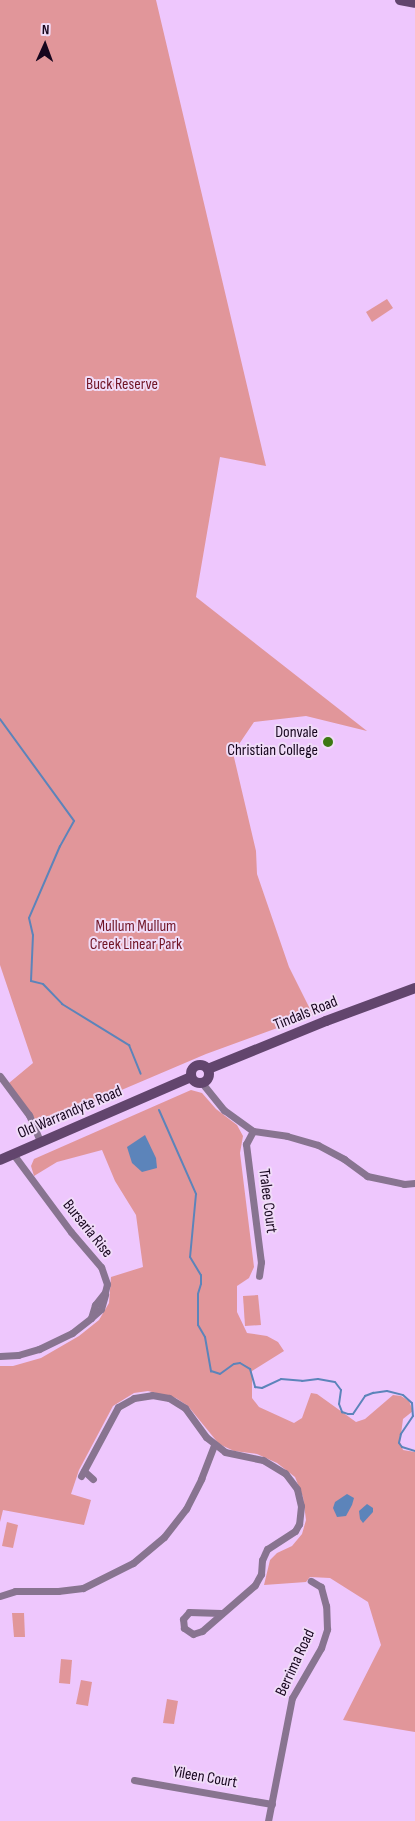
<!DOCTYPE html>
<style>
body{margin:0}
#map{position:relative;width:415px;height:1821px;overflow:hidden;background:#eec7fd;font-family:"Sofia Sans Condensed",sans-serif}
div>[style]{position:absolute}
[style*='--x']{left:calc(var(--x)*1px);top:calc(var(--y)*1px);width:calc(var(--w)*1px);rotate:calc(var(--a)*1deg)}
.green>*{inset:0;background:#e1969a}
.water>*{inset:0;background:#5c84ba}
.stream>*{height:2px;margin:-1px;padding:0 1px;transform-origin:1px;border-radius:1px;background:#5c84ba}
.street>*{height:7px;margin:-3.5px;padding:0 3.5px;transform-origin:3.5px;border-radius:3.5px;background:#887490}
.secondary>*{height:10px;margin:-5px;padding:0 5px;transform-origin:5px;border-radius:5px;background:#62456d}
.secondary>.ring{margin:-5px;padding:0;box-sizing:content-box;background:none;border:10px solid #62456d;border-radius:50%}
.dots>*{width:14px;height:14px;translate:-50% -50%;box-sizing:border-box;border:2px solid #f0dcf8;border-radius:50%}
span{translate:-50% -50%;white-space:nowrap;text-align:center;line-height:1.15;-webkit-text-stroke:4px #f0dcf8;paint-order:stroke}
.park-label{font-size:16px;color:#701526}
.poi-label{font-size:16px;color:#17061e}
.right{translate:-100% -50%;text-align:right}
.street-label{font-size:16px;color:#17061e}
.north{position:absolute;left:20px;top:20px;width:50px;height:50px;-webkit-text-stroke:4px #f0dcf8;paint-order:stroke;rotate:2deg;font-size:14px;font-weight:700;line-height:20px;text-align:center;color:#17061e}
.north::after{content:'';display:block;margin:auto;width:18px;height:22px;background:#17061e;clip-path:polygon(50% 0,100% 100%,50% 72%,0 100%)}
</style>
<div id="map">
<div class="green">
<div style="clip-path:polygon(0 0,156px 0,266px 466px,220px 457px,196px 597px,367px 731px,306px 716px,254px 722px,233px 753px,256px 851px,257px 874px,289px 967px,313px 1015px,206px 1054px,37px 1126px,9px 1083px,33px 1063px,0 965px)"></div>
<div style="clip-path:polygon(387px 299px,393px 308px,372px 322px,366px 312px)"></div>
<div style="clip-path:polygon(191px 1090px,202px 1093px,216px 1109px,237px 1125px,243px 1136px,240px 1153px,254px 1267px,249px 1278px,237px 1286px,237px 1312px,247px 1333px,267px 1336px,278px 1342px,284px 1351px,252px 1371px,252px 1398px,259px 1407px,294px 1423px,302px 1418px,311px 1393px,317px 1394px,356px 1422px,365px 1419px,393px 1395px,401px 1396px,409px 1401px,413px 1411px,403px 1419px,400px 1442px,403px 1450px,415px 1452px,415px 1732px,343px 1720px,381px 1645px,368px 1602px,330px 1578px,310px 1577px,306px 1582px,264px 1585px,270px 1560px,277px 1553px,292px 1546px,302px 1534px,306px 1520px,303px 1497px,295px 1477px,277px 1463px,257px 1454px,234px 1451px,219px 1444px,188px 1406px,176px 1398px,148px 1391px,134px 1393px,113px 1406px,79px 1470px,71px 1494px,91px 1500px,84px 1525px,3px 1510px,0 1522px,0 1366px,13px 1366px,41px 1358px,79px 1336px,99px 1320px,109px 1303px,111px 1277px,143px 1267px,136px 1215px,115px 1181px,102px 1150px,57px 1162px,34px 1176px,31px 1166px,34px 1159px)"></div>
<div style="clip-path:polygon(258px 1295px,261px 1325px,245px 1326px,243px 1296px)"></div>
<div style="clip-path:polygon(7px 1522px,18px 1525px,13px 1548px,2px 1546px)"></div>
<div style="clip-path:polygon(12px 1613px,24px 1613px,25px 1637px,14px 1637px)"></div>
<div style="clip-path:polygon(61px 1659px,72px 1660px,70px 1684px,59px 1683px)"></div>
<div style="clip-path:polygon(81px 1680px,92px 1682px,88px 1706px,76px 1704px)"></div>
<div style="clip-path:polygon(167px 1699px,178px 1701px,174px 1724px,163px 1723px)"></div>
</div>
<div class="water">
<div style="clip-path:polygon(145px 1135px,156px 1158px,157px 1168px,142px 1172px,132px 1163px,127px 1147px)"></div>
<div style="clip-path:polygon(347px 1494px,354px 1498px,352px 1505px,346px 1516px,337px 1517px,333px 1508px,335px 1502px)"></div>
<div style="clip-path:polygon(367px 1504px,373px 1508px,373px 1512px,363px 1523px,360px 1519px,359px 1511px)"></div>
</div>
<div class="stream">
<div style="--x:0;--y:719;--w:126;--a:54"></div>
<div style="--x:74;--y:821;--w:29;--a:119"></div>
<div style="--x:60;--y:846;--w:78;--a:113.3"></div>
<div style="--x:29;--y:918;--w:17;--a:77"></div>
<div style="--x:33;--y:935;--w:46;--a:92.5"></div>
<div style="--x:31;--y:981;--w:12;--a:14"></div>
<div style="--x:43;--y:984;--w:28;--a:46"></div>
<div style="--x:62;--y:1004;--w:79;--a:31.5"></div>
<div style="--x:129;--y:1045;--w:31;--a:68"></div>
<div style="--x:159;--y:1110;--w:92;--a:66.2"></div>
<div style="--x:196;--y:1194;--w:63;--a:95.4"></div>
<div style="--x:190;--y:1257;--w:21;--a:59"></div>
<div style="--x:201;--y:1275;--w:9;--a:90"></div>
<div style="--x:201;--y:1284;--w:10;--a:107"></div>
<div style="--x:198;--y:1294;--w:31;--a:90"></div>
<div style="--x:198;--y:1325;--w:14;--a:60"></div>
<div style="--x:205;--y:1337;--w:35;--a:80"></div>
<div style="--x:211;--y:1371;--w:9;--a:18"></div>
<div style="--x:220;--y:1374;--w:17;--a:-36"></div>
<div style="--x:234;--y:1364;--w:6;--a:-9"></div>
<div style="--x:240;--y:1363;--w:12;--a:31"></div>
<div style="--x:250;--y:1369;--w:19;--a:74"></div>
<div style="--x:255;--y:1387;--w:7;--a:8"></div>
<div style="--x:262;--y:1388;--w:21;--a:-25"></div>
<div style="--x:281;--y:1379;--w:21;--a:5"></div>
<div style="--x:302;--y:1381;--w:16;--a:-7"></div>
<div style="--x:318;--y:1379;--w:17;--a:10"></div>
<div style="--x:335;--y:1382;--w:10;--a:53"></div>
<div style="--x:341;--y:1390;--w:14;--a:98"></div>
<div style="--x:339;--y:1404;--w:9;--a:69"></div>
<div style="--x:342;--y:1412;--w:6;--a:18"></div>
<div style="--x:348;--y:1414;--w:5;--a:0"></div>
<div style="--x:353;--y:1414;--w:22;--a:-56"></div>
<div style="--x:365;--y:1396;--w:9;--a:-21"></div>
<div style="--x:373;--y:1393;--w:14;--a:-8"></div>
<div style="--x:387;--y:1391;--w:16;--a:14"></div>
<div style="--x:403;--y:1395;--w:12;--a:42"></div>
<div style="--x:412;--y:1403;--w:13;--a:86"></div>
<div style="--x:413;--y:1416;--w:22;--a:124"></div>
<div style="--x:401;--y:1434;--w:9;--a:103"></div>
<div style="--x:399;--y:1443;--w:5;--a:53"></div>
<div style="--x:402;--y:1447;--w:14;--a:17"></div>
</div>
<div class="street">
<div style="--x:0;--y:1076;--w:49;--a:53.4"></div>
<div style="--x:29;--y:1115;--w:28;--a:67"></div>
<div style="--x:202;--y:1083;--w:35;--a:51"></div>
<div style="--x:224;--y:1110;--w:36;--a:36"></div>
<div style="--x:253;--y:1131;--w:34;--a:8"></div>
<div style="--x:287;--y:1136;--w:32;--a:16"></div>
<div style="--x:318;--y:1145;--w:30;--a:28"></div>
<div style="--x:344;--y:1159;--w:29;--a:36"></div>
<div style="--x:367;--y:1176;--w:38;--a:12"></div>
<div style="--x:404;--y:1184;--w:11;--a:-5"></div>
<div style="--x:253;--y:1131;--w:15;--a:118"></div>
<div style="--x:246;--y:1144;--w:119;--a:82.8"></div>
<div style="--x:261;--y:1262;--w:14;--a:98"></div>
<div style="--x:91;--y:1318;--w:13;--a:-42"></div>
<div style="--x:101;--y:1309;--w:15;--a:-74"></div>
<div style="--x:0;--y:1356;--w:18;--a:-3"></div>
<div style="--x:18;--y:1355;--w:22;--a:-16"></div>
<div style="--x:39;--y:1349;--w:37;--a:-26"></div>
<div style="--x:72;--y:1333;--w:24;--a:-38"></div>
<div style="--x:91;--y:1318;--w:14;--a:-73"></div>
<div style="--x:95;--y:1305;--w:16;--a:-52"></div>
<div style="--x:105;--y:1292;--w:8;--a:-76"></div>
<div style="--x:107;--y:1284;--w:18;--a:-109"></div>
<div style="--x:101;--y:1267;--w:46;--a:-130.6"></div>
<div style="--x:71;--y:1232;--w:97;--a:-126.6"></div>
<div style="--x:84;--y:1471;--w:12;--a:42"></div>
<div style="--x:81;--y:1476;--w:78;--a:-61.8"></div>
<div style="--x:118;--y:1407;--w:18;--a:-29"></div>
<div style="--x:134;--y:1398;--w:18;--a:-9"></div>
<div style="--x:152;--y:1395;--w:17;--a:10"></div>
<div style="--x:169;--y:1398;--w:19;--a:32"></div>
<div style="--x:185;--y:1408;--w:36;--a:54"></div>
<div style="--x:206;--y:1437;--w:24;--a:38"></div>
<div style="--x:225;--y:1452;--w:39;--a:12"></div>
<div style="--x:263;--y:1460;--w:26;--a:31"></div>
<div style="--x:285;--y:1473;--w:20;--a:53"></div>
<div style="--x:297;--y:1489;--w:17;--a:77"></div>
<div style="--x:301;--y:1506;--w:18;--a:96"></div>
<div style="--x:299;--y:1524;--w:8;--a:120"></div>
<div style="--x:295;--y:1531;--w:33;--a:147"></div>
<div style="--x:267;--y:1549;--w:12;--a:114"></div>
<div style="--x:262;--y:1560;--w:14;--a:94"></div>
<div style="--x:261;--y:1574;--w:13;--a:119"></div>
<div style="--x:255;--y:1585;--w:70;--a:139"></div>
<div style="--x:202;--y:1631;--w:9;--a:162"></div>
<div style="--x:193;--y:1634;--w:11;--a:-146"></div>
<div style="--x:184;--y:1628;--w:9;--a:-96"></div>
<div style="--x:183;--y:1619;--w:9;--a:-49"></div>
<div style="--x:189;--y:1612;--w:32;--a:2"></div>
<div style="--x:0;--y:1596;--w:16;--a:-18"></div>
<div style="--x:15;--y:1591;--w:43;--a:0"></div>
<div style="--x:58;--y:1591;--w:25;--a:-7"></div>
<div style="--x:83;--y:1588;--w:56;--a:-26.6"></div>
<div style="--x:133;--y:1563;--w:40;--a:-40"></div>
<div style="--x:164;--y:1537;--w:36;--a:-52"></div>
<div style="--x:186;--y:1509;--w:34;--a:-63"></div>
<div style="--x:201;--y:1479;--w:36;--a:-69"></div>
<div style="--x:134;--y:1780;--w:140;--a:9.9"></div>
<div style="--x:268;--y:1821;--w:125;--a:-79"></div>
<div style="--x:292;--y:1698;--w:58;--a:-59.9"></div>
<div style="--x:321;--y:1648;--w:20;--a:-72"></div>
<div style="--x:327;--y:1629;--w:23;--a:-92"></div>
<div style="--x:326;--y:1606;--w:20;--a:-105"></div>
<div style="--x:321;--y:1587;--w:12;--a:-149"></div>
</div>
<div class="secondary">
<div style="--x:400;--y:0;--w:15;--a:11"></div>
<div class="ring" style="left:191px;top:1065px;width:8px;height:8px"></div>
<div style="--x:208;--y:1069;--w:127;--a:-22.1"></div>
<div style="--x:326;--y:1021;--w:95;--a:-20.3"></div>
<div style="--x:0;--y:1160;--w:208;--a:-23.5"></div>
</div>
<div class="dots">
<div style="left:328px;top:742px;background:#3c7812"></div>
</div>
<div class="park-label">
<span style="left:122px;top:385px">Buck Reserve</span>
<span style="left:136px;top:936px">Mullum Mullum<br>Creek Linear Park</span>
</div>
<div class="poi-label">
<span class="right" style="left:318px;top:742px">Donvale<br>Christian College</span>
</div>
<div class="street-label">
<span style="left:306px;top:1014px;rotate:-22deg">Tindals Road</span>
<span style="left:70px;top:1113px;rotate:-23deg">Old Warrandyte Road</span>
<span style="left:267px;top:1201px;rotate:83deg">Tralee Court</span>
<span style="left:87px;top:1229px;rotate:51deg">Bursaria Rise</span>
<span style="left:296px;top:1663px;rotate:-65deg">Berrima Road</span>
<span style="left:205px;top:1778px;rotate:10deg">Yileen Court</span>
</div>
<div class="north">N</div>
</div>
